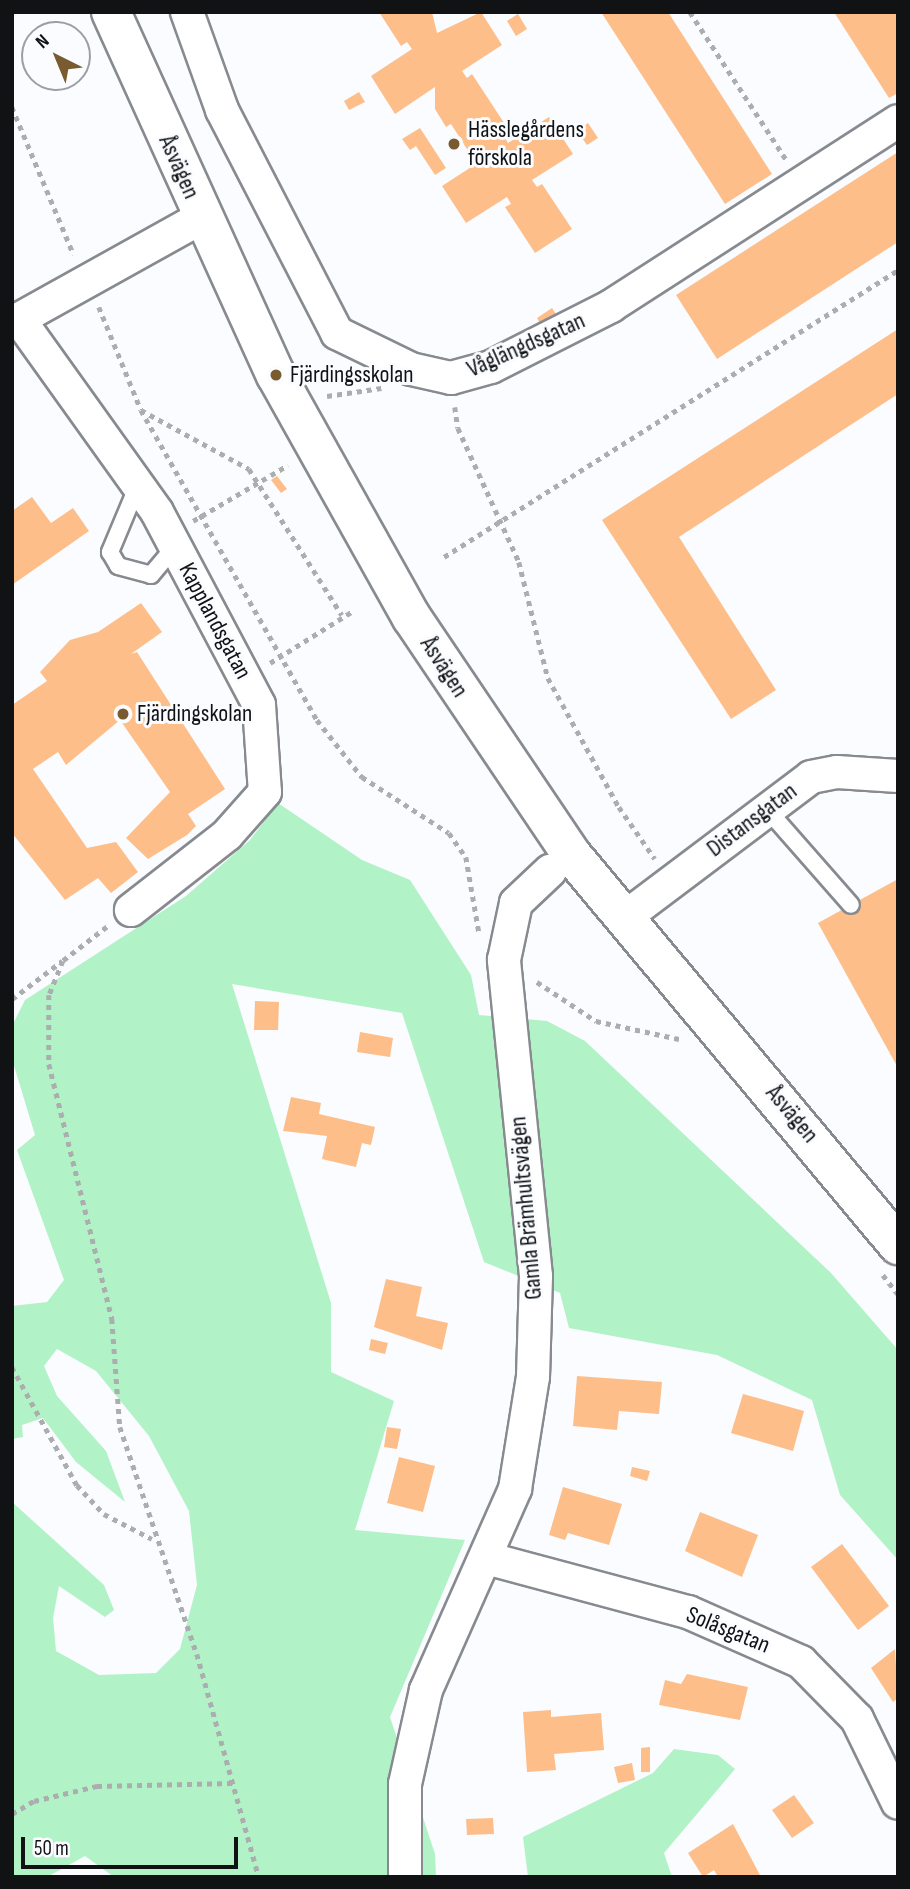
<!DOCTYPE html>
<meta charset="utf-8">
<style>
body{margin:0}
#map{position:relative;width:910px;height:1889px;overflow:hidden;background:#fafcff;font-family:"Sofia Sans Condensed",sans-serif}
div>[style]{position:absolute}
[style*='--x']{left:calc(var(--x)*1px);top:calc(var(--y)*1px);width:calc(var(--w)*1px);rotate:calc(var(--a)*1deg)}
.green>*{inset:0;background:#b2f2c7}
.building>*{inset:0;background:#fdbe89}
.path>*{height:4.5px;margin-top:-2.25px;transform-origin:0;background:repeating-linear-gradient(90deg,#abadaf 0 5px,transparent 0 10px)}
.roads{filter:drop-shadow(2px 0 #878a8f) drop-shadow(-2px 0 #878a8f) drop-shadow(0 2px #878a8f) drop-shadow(0 -2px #878a8f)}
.lane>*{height:16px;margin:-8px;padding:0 8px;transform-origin:8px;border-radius:8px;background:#fff}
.street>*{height:32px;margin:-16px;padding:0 16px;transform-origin:16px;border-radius:16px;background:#fff}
.secondary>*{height:38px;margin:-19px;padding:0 19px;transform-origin:19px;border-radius:19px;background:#fff}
.dots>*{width:19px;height:19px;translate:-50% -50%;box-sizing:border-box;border:4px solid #fafcff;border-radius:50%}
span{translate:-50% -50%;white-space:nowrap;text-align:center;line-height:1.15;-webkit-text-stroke:6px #fafcff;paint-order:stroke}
.poi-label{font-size:24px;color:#101213}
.left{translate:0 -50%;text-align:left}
.street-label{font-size:24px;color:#101213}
.frame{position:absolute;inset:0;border:14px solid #101213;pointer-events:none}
.north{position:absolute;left:21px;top:21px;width:70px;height:70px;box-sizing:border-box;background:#fafcff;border:2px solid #9c9ea1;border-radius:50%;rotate:317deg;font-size:19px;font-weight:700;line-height:28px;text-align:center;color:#101213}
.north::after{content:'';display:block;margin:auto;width:24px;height:32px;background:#795b2f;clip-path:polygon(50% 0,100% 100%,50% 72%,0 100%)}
.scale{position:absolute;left:21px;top:1837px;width:217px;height:32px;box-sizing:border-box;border:4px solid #101213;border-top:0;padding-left:9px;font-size:21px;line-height:24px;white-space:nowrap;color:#101213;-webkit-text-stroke:5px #fafcff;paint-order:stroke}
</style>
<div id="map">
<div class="green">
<div style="clip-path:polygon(278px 803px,362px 860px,410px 880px,471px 975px,479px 1015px,547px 1021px,585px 1041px,831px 1273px,898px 1350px,898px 1560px,840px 1495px,812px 1400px,717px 1355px,569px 1328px,560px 1293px,484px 1262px,402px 1013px,232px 984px,331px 1303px,331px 1372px,394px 1401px,355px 1530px,465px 1540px,390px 1717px,435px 1854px,436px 1877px,114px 1877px,85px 1856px,47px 1877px,12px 1877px,12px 1502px,104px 1585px,114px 1610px,105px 1617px,59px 1586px,53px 1618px,56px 1651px,99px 1675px,156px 1673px,180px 1649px,197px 1585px,189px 1511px,149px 1436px,96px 1371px,57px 1349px,44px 1366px,57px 1396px,106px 1451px,125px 1502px,76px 1462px,43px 1418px,22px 1425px,23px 1437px,12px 1439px,12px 1306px,47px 1302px,64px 1280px,17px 1150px,35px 1135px,12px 1059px,12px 1026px,25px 1000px,186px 896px,250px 840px)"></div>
<div style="clip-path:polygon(674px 1749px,718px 1755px,735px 1769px,664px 1853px,672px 1877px,528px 1877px,523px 1837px,653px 1773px)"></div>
</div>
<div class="building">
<div style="clip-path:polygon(379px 12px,432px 12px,437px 33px,481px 12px,502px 45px,462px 71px,467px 78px,472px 74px,510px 132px,504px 136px,508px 143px,549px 117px,573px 154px,532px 180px,537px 187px,542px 184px,572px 229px,535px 253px,505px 207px,511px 204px,507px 197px,466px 223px,442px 186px,482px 160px,478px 153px,472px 157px,451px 124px,446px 127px,435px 109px,435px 87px,395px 114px,371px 76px,412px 49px,407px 42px,401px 46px)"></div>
<div style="clip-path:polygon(601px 12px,668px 12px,772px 174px,725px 204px)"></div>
<div style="clip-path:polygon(834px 12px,898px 12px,898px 93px,889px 98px)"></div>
<div style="clip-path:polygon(518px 14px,527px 29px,516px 36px,507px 21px)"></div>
<div style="clip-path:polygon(359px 92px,365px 102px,349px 110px,344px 101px)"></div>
<div style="clip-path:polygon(588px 123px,598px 138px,587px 145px,577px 131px)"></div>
<div style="clip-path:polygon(420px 128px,446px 168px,435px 175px,416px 146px,410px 150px,402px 139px)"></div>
<div style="clip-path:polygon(898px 152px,898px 242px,717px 359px,676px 295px)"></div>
<div style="clip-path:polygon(552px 308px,558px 317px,542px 327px,537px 318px)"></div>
<div style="clip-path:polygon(898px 329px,898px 394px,679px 537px,776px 690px,731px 719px,602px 520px)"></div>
<div style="clip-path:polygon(277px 476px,287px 489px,281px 493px,271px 480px)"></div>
<div style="clip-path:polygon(32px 497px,51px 523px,73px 508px,89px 531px,12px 585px,12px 511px)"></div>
<div style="clip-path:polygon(141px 603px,162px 632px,131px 654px,137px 652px,225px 789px,188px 814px,196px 826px,187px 835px,148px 859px,126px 838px,170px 792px,120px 720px,66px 765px,58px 752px,33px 769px,87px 848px,116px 842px,138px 872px,111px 893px,98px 878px,65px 900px,12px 833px,12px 705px,47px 681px,40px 672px,70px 640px,98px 632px)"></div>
<div style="clip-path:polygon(898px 879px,898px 1068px,818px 923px)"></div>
<div style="clip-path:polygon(255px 1001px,279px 1002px,278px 1030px,254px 1030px)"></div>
<div style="clip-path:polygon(360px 1032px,393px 1038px,390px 1057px,357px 1052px)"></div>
<div style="clip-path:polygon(291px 1097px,321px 1103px,319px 1114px,375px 1127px,371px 1145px,362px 1143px,356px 1167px,322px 1159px,327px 1136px,283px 1131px)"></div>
<div style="clip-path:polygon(386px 1279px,422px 1287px,416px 1316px,448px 1323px,442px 1350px,374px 1327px)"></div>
<div style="clip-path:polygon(371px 1339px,388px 1343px,385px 1354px,369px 1350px)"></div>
<div style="clip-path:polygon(577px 1376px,662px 1382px,659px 1414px,619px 1411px,617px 1430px,573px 1426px)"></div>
<div style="clip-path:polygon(743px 1394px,804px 1411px,793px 1451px,731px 1433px)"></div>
<div style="clip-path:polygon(387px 1427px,401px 1429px,397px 1449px,384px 1447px)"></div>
<div style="clip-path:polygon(399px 1457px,435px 1466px,423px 1512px,387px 1503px)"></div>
<div style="clip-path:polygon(632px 1467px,650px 1471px,647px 1481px,630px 1476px)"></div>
<div style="clip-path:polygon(563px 1487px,622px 1504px,609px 1545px,568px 1533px,565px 1540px,549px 1535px)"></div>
<div style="clip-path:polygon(700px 1512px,758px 1535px,742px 1577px,685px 1551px)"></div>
<div style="clip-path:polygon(842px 1544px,889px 1606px,858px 1630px,811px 1567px)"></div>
<div style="clip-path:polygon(895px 1649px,898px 1698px,893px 1702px,871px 1668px)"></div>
<div style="clip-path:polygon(687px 1674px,748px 1687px,740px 1720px,659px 1705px,665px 1680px,681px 1684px)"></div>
<div style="clip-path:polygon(551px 1710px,551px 1717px,601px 1713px,604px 1750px,554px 1754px,556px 1770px,527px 1772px,523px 1712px)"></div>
<div style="clip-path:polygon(650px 1747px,650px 1772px,641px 1772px,641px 1748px)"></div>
<div style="clip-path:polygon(632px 1763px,635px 1780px,618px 1783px,614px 1767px)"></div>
<div style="clip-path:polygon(794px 1795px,814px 1823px,792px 1838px,772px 1810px)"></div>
<div style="clip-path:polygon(493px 1818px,494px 1834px,467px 1835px,466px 1819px)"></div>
<div style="clip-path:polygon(733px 1824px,761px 1877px,718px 1877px,714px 1870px,703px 1877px,688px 1853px)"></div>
</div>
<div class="path">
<div style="--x:690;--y:12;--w:176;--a:56.9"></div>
<div style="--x:12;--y:107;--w:160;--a:67.3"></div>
<div style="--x:99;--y:307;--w:111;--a:67.8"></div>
<div style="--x:141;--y:410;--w:356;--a:60.4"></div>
<div style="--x:317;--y:720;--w:73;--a:51.7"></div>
<div style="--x:362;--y:777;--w:103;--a:32.8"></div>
<div style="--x:449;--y:833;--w:29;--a:55"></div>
<div style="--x:466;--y:857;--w:76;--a:80.2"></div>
<div style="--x:327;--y:396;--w:55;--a:-8.4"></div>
<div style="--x:455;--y:407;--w:21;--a:82"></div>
<div style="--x:458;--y:428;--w:147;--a:65.5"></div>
<div style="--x:519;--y:562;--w:120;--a:76"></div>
<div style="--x:548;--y:678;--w:147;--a:61.2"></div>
<div style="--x:619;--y:807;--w:63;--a:55.3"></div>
<div style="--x:141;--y:410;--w:123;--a:28.6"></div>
<div style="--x:249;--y:469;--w:173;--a:57.5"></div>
<div style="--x:193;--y:521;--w:110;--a:-30.5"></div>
<div style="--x:444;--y:557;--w:537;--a:-32.3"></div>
<div style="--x:270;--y:663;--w:98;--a:-32.1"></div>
<div style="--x:107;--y:927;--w:56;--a:142.3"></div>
<div style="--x:63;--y:961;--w:37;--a:112"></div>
<div style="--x:49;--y:995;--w:69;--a:90"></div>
<div style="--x:49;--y:1064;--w:263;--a:76.1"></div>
<div style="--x:112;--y:1319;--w:108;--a:85.8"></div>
<div style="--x:120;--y:1427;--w:240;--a:71.3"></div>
<div style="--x:197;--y:1654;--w:231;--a:74.5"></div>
<div style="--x:537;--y:982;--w:71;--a:33.5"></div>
<div style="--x:596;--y:1021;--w:85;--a:12.2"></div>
<div style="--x:12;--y:999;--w:63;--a:-37.2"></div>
<div style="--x:883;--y:1275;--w:24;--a:52"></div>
<div style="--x:12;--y:1367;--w:135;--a:61.2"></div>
<div style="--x:77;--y:1485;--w:40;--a:47"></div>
<div style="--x:104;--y:1514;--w:54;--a:27.5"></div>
<div style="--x:12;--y:1814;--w:26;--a:-31"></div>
<div style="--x:34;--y:1801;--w:65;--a:-13.4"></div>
<div style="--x:97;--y:1786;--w:136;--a:-1.3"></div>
</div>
<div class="roads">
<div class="lane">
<div style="--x:138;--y:485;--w:73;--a:112.7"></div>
<div style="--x:110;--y:552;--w:16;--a:60"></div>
<div style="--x:118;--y:566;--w:34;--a:15"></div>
<div style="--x:151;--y:575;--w:38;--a:-50"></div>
<div style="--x:765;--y:807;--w:130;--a:48.7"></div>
</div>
<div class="street">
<div style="--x:187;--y:12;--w:104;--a:70.3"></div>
<div style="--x:222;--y:110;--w:251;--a:62.7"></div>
<div style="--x:337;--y:333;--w:82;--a:25.9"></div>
<div style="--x:411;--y:369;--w:41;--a:12.7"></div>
<div style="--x:451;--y:378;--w:41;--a:-15.4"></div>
<div style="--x:491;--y:367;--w:135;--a:-26.9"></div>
<div style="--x:611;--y:306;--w:341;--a:-32.8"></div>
<div style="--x:19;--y:319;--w:237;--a:54.4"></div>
<div style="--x:157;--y:512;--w:218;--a:62.1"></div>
<div style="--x:259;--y:705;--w:87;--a:86.1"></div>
<div style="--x:265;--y:792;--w:57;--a:131.5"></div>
<div style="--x:227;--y:835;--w:122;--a:142"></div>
<div style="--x:12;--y:323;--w:216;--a:-29.1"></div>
<div style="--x:624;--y:918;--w:234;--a:-37"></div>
<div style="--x:811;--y:777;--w:26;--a:-11"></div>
<div style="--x:837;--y:772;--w:61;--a:3.8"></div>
<div style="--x:486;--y:1558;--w:209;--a:15"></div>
<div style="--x:688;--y:1612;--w:124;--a:23.9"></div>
<div style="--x:801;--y:1662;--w:80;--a:45.5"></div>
<div style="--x:857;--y:1719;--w:93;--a:64"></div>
<div style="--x:405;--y:1877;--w:93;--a:-90"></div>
<div style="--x:405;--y:1784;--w:96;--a:-77.4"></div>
<div style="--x:426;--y:1690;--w:220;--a:-66.1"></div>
<div style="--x:515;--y:1489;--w:113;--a:-80.9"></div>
<div style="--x:533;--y:1377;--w:101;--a:-88.3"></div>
<div style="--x:536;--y:1276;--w:318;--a:-95.8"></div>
<div style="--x:504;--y:960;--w:58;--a:-78.1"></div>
<div style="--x:516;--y:903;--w:47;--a:-43.3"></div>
</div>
<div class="secondary">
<div style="--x:111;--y:12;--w:399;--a:65.6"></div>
<div style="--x:276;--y:375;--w:278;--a:60.8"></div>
<div style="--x:412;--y:618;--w:285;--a:56"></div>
<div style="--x:571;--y:854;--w:510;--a:50.09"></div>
</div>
</div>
<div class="dots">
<div style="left:454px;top:144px;background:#795b2f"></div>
<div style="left:276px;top:375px;background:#795b2f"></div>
<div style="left:123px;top:714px;background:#795b2f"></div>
</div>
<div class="poi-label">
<span class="left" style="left:468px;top:144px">Hässlegårdens<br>förskola</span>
<span class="left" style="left:290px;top:375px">Fjärdingsskolan</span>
<span class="left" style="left:137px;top:714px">Fjärdingskolan</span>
</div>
<div class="street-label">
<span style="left:179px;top:167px;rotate:66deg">Åsvägen</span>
<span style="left:526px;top:345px;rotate:-24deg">Våglängdsgatan</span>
<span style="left:215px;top:621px;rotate:62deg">Kapplandsgatan</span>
<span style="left:444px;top:667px;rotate:57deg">Åsvägen</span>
<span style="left:752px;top:820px;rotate:-37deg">Distansgatan</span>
<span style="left:792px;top:1114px;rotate:50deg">Åsvägen</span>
<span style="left:526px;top:1208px;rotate:-95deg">Gamla Brämhultsvägen</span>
<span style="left:728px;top:1630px;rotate:22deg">Solåsgatan</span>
</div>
<div class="frame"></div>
<div class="north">N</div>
<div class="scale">50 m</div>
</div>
